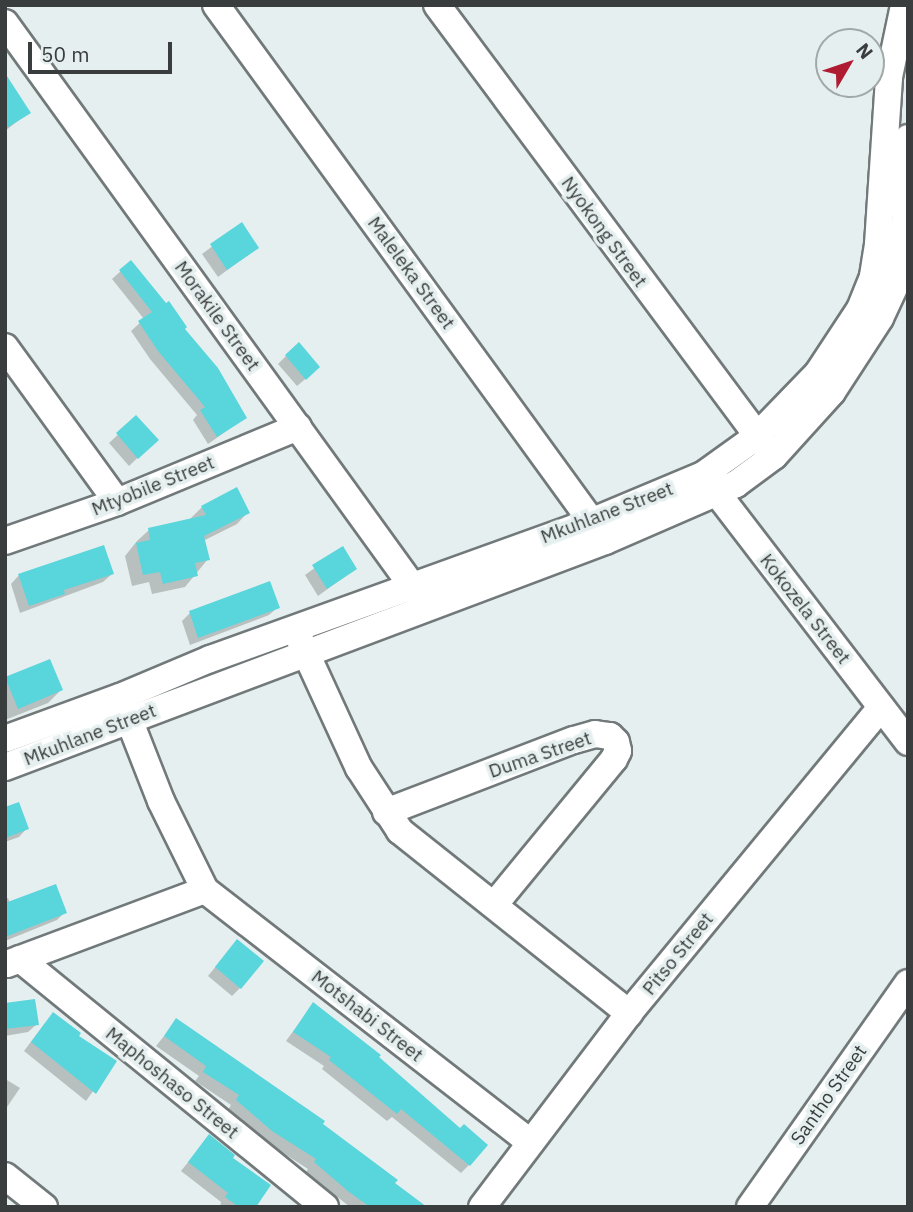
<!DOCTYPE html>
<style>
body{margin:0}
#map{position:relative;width:913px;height:1212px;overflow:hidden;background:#e6efef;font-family:"IBM Plex Sans",sans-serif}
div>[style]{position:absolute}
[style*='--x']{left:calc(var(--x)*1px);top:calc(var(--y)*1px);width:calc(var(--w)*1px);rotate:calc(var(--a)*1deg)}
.shadow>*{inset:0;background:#0003}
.building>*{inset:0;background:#59d5dc}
.roads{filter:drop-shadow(2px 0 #72797a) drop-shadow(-2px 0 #72797a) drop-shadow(0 2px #72797a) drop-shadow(0 -2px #72797a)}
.minor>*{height:26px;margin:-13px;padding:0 13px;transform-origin:13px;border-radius:13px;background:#fff}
span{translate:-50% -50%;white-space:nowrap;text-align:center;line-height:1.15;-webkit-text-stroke:7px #e6efef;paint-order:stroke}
.street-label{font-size:19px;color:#3a3d3d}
.frame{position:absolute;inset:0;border:7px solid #3a3d3d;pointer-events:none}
.north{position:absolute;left:815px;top:28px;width:70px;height:70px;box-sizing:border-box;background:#e6efef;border:2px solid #a1a8a8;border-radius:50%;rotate:51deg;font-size:19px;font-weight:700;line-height:28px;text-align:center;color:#3a3d3d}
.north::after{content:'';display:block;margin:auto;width:24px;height:32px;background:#af1c32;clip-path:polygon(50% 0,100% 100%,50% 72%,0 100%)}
.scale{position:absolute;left:28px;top:42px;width:144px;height:32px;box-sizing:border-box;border:4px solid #3a3d3d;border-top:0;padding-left:9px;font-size:21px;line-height:24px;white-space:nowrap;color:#3a3d3d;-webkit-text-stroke:5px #e6efef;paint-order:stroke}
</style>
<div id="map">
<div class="shadow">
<div style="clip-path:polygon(5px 79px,28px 113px,5px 131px)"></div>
<div style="clip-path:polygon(241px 225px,257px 248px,218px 277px,202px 254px)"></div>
<div style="clip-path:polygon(131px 262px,245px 418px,208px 444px,193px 420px,197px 415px,150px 359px,131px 331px,144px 319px,112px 279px)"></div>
<div style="clip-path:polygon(286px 356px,310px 375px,297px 386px,278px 364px)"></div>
<div style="clip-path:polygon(136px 418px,148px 448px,129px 466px,109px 443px)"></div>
<div style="clip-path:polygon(202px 507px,248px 512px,237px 524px,203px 541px,208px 559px,185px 587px,152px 594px,149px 582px,132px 586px,125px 556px,137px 541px,149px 530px,190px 519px)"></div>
<div style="clip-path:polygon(342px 548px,355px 569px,318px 596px,305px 575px)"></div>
<div style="clip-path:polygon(112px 574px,103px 582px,20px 613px,11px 584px,19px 575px)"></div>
<div style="clip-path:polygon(278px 607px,269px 615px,190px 645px,182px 621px,190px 613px)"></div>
<div style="clip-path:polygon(49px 662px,61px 690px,48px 703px,5px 720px,5px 680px)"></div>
<div style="clip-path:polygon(5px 809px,27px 828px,19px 837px,5px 842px)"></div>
<div style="clip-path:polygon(8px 898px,10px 903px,65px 912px,57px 920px,5px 941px,5px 899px)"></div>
<div style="clip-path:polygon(229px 950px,240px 988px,232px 996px,208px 976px)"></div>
<div style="clip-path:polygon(313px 1004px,460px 1131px,469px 1165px,461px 1173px,392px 1117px,387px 1121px,322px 1069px,324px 1066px,286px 1041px)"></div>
<div style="clip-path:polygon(5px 1005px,37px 1024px,28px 1032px,5px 1036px)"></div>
<div style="clip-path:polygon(177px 1020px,320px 1125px,424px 1207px,350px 1207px,306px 1172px,308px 1169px,263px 1140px,228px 1110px,231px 1105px,195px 1081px,199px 1076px,156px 1046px)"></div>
<div style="clip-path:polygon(45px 1023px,76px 1036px,114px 1062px,86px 1101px,24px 1051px)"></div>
<div style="clip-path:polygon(7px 1080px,20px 1088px,5px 1110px,5px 1082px)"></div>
<div style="clip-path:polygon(209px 1136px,230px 1158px,253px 1207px,220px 1207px,221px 1202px,181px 1171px)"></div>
</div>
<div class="building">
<div style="clip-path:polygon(5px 73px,31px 113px,5px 129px)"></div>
<div style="clip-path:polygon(242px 222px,259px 248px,227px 270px,210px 244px)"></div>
<div style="clip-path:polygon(131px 260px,166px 303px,169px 301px,187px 327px,185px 329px,218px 368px,247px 418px,217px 437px,200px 410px,205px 407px,158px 351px,138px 321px,152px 312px,119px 270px)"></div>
<div style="clip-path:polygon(299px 342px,320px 367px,306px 380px,285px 355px)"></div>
<div style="clip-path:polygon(136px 415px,159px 440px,138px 459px,116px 433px)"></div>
<div style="clip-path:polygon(237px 487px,250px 513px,204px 536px,210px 560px,195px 563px,198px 576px,163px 584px,160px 572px,143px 575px,136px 543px,150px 540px,148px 528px,206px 515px,201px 506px)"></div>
<div style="clip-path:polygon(104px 545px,114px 574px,64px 590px,65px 594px,29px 606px,18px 574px)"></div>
<div style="clip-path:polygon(343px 546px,357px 569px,327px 589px,312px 565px)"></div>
<div style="clip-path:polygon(270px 581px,280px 608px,198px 638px,189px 611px)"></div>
<div style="clip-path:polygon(50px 659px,63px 690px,18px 709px,5px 677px)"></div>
<div style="clip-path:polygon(19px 802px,29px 829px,5px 838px,5px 807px)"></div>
<div style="clip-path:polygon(56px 884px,67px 913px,5px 937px,5px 903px)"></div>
<div style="clip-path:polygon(237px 939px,264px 961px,241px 989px,215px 967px)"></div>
<div style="clip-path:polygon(35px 999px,39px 1025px,5px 1029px,5px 1003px)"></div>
<div style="clip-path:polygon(313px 1002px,381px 1055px,379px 1057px,460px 1128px,464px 1124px,488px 1145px,470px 1166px,401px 1109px,397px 1114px,329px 1060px,331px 1057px,293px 1032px)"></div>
<div style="clip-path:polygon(53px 1012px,81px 1033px,79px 1036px,117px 1061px,96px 1094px,31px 1042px)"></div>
<div style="clip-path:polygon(176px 1018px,325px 1121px,323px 1124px,398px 1180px,395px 1183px,427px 1207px,370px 1207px,349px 1192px,314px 1162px,316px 1159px,272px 1131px,236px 1100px,239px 1095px,203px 1072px,206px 1066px,164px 1036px)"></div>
<div style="clip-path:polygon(209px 1134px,235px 1155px,233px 1158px,271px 1185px,256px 1207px,239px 1207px,225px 1197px,228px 1193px,188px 1162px)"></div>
</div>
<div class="roads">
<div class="minor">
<div style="--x:216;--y:5;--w:653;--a:53.97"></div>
<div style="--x:437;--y:5;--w:555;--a:53.36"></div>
<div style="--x:5;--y:23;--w:710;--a:54.12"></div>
<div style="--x:5;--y:347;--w:191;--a:54.1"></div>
<div style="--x:707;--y:480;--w:330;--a:52.5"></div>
<div style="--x:5;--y:541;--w:119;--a:-19.2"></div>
<div style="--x:117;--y:502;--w:196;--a:-22.5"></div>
<div style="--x:300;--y:640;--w:141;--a:65.3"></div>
<div style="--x:359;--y:768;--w:75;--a:56.9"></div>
<div style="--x:400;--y:831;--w:293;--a:38.5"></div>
<div style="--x:123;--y:704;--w:104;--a:68.6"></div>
<div style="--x:161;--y:801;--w:99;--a:63.7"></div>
<div style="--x:205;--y:890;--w:411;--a:37.8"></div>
<div style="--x:5;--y:739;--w:122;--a:-20.1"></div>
<div style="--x:120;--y:697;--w:98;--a:-22.9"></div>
<div style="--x:210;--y:659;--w:407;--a:-19.8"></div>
<div style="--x:593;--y:521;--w:119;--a:-22.7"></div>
<div style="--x:703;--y:475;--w:65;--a:-35.6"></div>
<div style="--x:756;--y:437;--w:89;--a:-45.9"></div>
<div style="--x:818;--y:373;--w:77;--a:-56.7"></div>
<div style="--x:860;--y:309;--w:35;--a:-68"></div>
<div style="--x:873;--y:276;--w:32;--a:-81"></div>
<div style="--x:878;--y:244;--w:167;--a:-86.2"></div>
<div style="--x:889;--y:77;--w:74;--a:-78.2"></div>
<div style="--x:5;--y:767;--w:641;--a:-20.64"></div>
<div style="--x:605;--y:541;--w:143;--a:-23.5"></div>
<div style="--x:736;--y:484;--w:47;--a:-36.4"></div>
<div style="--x:774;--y:456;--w:86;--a:-47.8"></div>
<div style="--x:832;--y:392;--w:88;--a:-57"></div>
<div style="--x:880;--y:318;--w:38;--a:-65"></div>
<div style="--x:896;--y:283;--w:59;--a:-81.2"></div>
<div style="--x:905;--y:225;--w:87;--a:-88"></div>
<div style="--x:386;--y:812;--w:201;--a:-21"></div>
<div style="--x:574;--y:740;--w:22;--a:-16"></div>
<div style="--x:595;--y:734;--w:15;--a:8"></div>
<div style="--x:610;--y:736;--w:8;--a:45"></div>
<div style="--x:616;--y:742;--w:9;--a:77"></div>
<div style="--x:618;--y:751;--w:9;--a:117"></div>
<div style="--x:614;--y:759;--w:189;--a:129.4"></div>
<div style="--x:20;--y:959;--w:393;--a:39.1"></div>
<div style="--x:7;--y:964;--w:211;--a:-20.5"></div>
<div style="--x:5;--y:1176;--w:50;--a:38.5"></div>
<div style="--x:482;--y:1207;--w:243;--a:-52.8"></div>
<div style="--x:629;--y:1013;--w:396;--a:-50.5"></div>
<div style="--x:750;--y:1207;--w:274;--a:-54.8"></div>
</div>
</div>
<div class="street-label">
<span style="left:604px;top:232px;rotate:54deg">Nyokong Street</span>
<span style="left:411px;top:273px;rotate:54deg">Maleleka Street</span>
<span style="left:217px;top:316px;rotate:54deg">Morakile Street</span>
<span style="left:153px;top:486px;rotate:-22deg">Mtyobile Street</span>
<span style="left:607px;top:513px;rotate:-21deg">Mkuhlane Street</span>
<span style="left:805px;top:609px;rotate:52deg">Kokozela Street</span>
<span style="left:90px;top:735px;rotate:-21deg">Mkuhlane Street</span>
<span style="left:540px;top:755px;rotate:-19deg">Duma Street</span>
<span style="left:678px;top:954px;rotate:-51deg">Pitso Street</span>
<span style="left:367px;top:1016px;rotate:38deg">Motshabi Street</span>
<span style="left:172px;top:1083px;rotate:39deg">Maphoshaso Street</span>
<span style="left:829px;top:1095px;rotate:-55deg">Santho Street</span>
</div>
<div class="frame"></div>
<div class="north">N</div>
<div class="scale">50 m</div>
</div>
